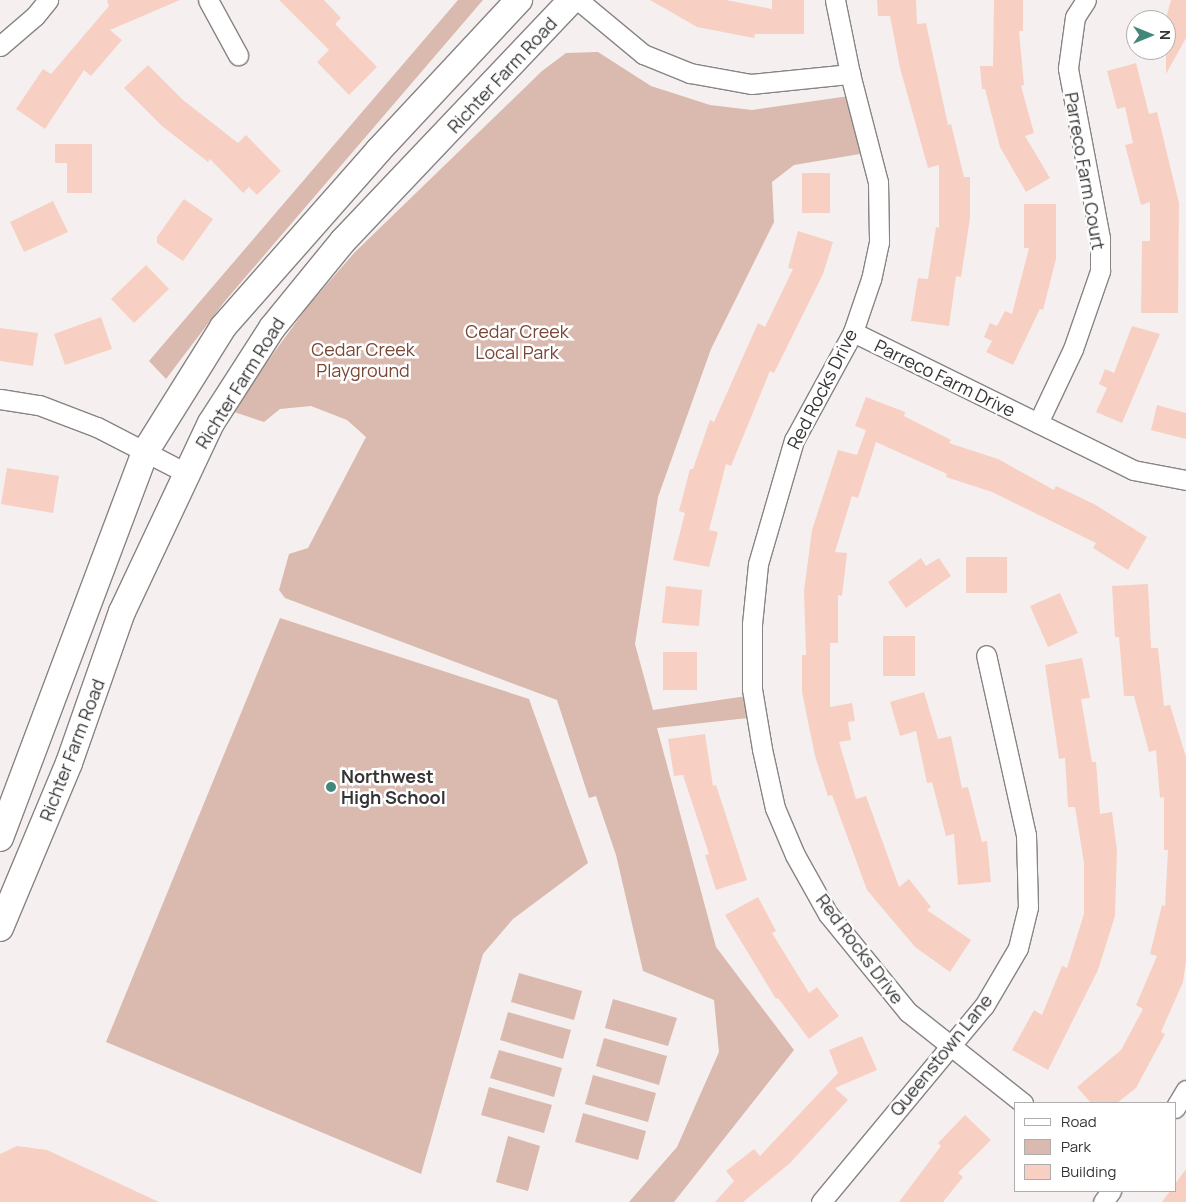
<!DOCTYPE html>
<style>
body{margin:0}
#map{position:relative;width:1186px;height:1202px;overflow:hidden;background:#f5f0ef;font-family:Manrope,sans-serif}
div>[style]{position:absolute}
[style*='--x']{left:calc(var(--x)*1px);top:calc(var(--y)*1px);width:calc(var(--w)*1px);rotate:calc(var(--a)*1deg)}
.green>*{inset:0;background:#dab9ae}
.building>*{inset:0;background:#f7d0c3}
.roads{filter:drop-shadow(1px 0 #888483) drop-shadow(-1px 0 #888483) drop-shadow(0 1px #888483) drop-shadow(0 -1px #888483)}
.minor>*{height:19px;margin:-9.5px;padding:0 9.5px;transform-origin:9.5px;border-radius:9.5px;background:#fff}
.secondary>*{height:26px;margin:-13px;padding:0 13px;transform-origin:13px;border-radius:13px;background:#fff}
.dots>*{width:14px;height:14px;translate:-50% -50%;box-sizing:border-box;border:2px solid #fff;border-radius:50%}
span{translate:-50% -50%;white-space:nowrap;text-align:center;line-height:1.15;-webkit-text-stroke:5px #fff;paint-order:stroke}
.street-label{font-size:18px;color:#363434}
.park-label{font-size:18px;color:#794534}
.poi-label{font-size:18px;color:#363434;font-weight:700}
.left{translate:0 -50%;text-align:left}
.legend{position:absolute;left:1014px;top:1102px;width:162px;height:90px;box-sizing:border-box;background:#fff;border:1px solid #afaeae;margin:0;padding:6px 9px;list-style:none;font-size:15px;color:#363434}
.legend li{display:flex;align-items:center;gap:10px;height:25px}
.legend b{width:25px;border:1px solid #afaeae}
.north{position:absolute;left:1126px;top:10px;width:50px;height:50px;box-sizing:border-box;background:#fff;border:1px solid #afaeae;border-radius:50%;rotate:90deg;font-size:14px;font-weight:700;line-height:20px;text-align:center;color:#363434}
.north::after{content:'';display:block;margin:auto;width:18px;height:22px;background:#43877a;clip-path:polygon(50% 0,100% 100%,50% 72%,0 100%)}
</style>
<div id="map">
<div class="green">
<div style="clip-path:polygon(458px 0,483px 0,225px 301px,166px 379px,149px 361px)"></div>
<div style="clip-path:polygon(598px 52px,651px 86px,710px 105px,752px 110px,856px 95px,872px 152px,794px 165px,772px 182px,774px 222px,711px 349px,658px 497px,635px 644px,653px 710px,753px 695px,757px 717px,657px 728px,716px 947px,794px 1050px,674px 1202px,629px 1202px,677px 1147px,719px 1052px,714px 1000px,643px 971px,616px 855px,596px 796px,589px 798px,557px 700px,285px 598px,279px 590px,289px 554px,308px 548px,366px 437px,347px 420px,311px 406px,280px 409px,264px 422px,231px 411px,308px 306px,355px 252px,542px 71px,566px 53px)"></div>
<div style="clip-path:polygon(280px 618px,529px 699px,588px 863px,513px 919px,483px 954px,421px 1174px,106px 1042px)"></div>
<div style="clip-path:polygon(519px 973px,582px 991px,574px 1020px,511px 1002px)"></div>
<div style="clip-path:polygon(613px 999px,677px 1018px,668px 1046px,605px 1028px)"></div>
<div style="clip-path:polygon(508px 1012px,571px 1030px,563px 1059px,500px 1040px)"></div>
<div style="clip-path:polygon(604px 1038px,667px 1056px,659px 1085px,596px 1066px)"></div>
<div style="clip-path:polygon(499px 1050px,562px 1068px,554px 1097px,490px 1078px)"></div>
<div style="clip-path:polygon(593px 1075px,656px 1093px,648px 1122px,585px 1104px)"></div>
<div style="clip-path:polygon(489px 1087px,552px 1105px,544px 1133px,481px 1115px)"></div>
<div style="clip-path:polygon(583px 1113px,646px 1131px,638px 1160px,575px 1142px)"></div>
<div style="clip-path:polygon(508px 1136px,540px 1146px,528px 1191px,496px 1182px)"></div>
</div>
<div class="building">
<div style="clip-path:polygon(107px 0,180px 0,110px 30px,122px 40px,91px 76px,84px 70px,45px 129px,16px 109px,43px 69px,51px 74px,109px 6px)"></div>
<div style="clip-path:polygon(279px 0,324px 0,341px 18px,335px 24px,377px 67px,349px 95px,317px 62px,329px 50px)"></div>
<div style="clip-path:polygon(650px 0,726px 0,772px 9px,772px 0,804px 0,804px 34px,755px 34px,754px 38px,697px 27px)"></div>
<div style="clip-path:polygon(877px 0,916px 0,917px 24px,926px 23px,948px 125px,951px 124px,964px 177px,970px 177px,970px 218px,961px 277px,956px 276px,949px 326px,911px 321px,918px 278px,928px 279px,936px 227px,939px 228px,939px 165px,928px 168px,900px 68px,890px 16px,878px 16px)"></div>
<div style="clip-path:polygon(994px 0,1023px 0,1023px 31px,1019px 31px,1024px 85px,1021px 86px,1034px 133px,1025px 136px,1050px 178px,1026px 192px,1000px 147px,985px 89px,982px 89px,980px 66px,993px 66px)"></div>
<div style="clip-path:polygon(1171px 0,1186px 0,1186px 38px,1166px 74px,1166px 18px)"></div>
<div style="clip-path:polygon(1136px 63px,1149px 114px,1157px 112px,1179px 203px,1178px 313px,1141px 313px,1142px 241px,1150px 241px,1150px 202px,1141px 205px,1125px 145px,1133px 143px,1125px 107px,1117px 109px,1107px 71px)"></div>
<div style="clip-path:polygon(148px 65px,183px 100px,238px 143px,246px 135px,281px 171px,257px 195px,249px 187px,243px 193px,210px 159px,208px 162px,162px 126px,124px 88px)"></div>
<div style="clip-path:polygon(55px 144px,92px 144px,92px 193px,67px 193px,67px 163px,55px 163px)"></div>
<div style="clip-path:polygon(802px 173px,830px 173px,830px 213px,802px 213px)"></div>
<div style="clip-path:polygon(184px 199px,213px 219px,183px 261px,157px 243px,157px 237px)"></div>
<div style="clip-path:polygon(53px 201px,68px 232px,24px 252px,10px 222px)"></div>
<div style="clip-path:polygon(1024px 204px,1056px 204px,1056px 259px,1043px 310px,1040px 309px,1013px 365px,986px 352px,992px 341px,984px 337px,990px 323px,997px 326px,1005px 311px,1012px 314px,1029px 248px,1024px 248px)"></div>
<div style="clip-path:polygon(798px 231px,833px 242px,823px 274px,774px 373px,770px 371px,731px 466px,726px 464px,709px 530px,718px 532px,709px 567px,673px 560px,685px 513px,679px 511px,690px 469px,693px 469px,710px 420px,714px 422px,758px 323px,765px 327px,793px 269px,788px 268px)"></div>
<div style="clip-path:polygon(146px 265px,169px 289px,134px 323px,111px 299px)"></div>
<div style="clip-path:polygon(101px 317px,112px 349px,65px 365px,54px 334px)"></div>
<div style="clip-path:polygon(1132px 326px,1160px 334px,1122px 423px,1096px 412px,1107px 388px,1099px 384px,1105px 369px,1114px 373px)"></div>
<div style="clip-path:polygon(0 328px,38px 333px,33px 366px,0 361px)"></div>
<div style="clip-path:polygon(866px 397px,905px 412px,904px 416px,951px 440px,949px 443px,998px 459px,1054px 490px,1056px 486px,1094px 504px,1147px 537px,1128px 570px,1093px 548px,1096px 543px,992px 492px,946px 477px,947px 474px,876px 442px,858px 498px,852px 496px,835px 552px,847px 553px,842px 596px,838px 595px,838px 643px,830px 643px,830px 707px,852px 703px,855px 721px,848px 722px,851px 740px,839px 742px,856px 799px,866px 796px,899px 887px,909px 879px,931px 907px,927px 910px,971px 940px,950px 972px,915px 947px,867px 890px,832px 795px,828px 796px,815px 756px,802px 692px,802px 655px,806px 655px,804px 591px,812px 530px,838px 450px,857px 455px,866px 430px,855px 426px)"></div>
<div style="clip-path:polygon(1157px 405px,1186px 413px,1186px 439px,1151px 430px)"></div>
<div style="clip-path:polygon(7px 468px,59px 476px,53px 513px,1px 504px)"></div>
<div style="clip-path:polygon(966px 557px,1007px 557px,1007px 593px,966px 593px)"></div>
<div style="clip-path:polygon(921px 558px,926px 566px,939px 558px,951px 576px,906px 608px,888px 582px)"></div>
<div style="clip-path:polygon(1148px 584px,1151px 648px,1158px 648px,1164px 706px,1170px 705px,1186px 757px,1186px 961px,1183px 982px,1161px 1032px,1165px 1034px,1136px 1088px,1117px 1103px,1091px 1103px,1077px 1087px,1121px 1050px,1143px 1009px,1136px 1005px,1157px 956px,1150px 954px,1162px 905px,1165px 906px,1168px 850px,1164px 850px,1164px 797px,1160px 798px,1156px 750px,1149px 752px,1134px 696px,1124px 696px,1119px 637px,1115px 637px,1112px 586px)"></div>
<div style="clip-path:polygon(666px 586px,702px 590px,699px 626px,662px 623px)"></div>
<div style="clip-path:polygon(1060px 593px,1078px 633px,1048px 647px,1030px 606px)"></div>
<div style="clip-path:polygon(883px 636px,915px 636px,915px 676px,883px 676px)"></div>
<div style="clip-path:polygon(663px 652px,697px 652px,697px 690px,663px 690px)"></div>
<div style="clip-path:polygon(1082px 658px,1090px 698px,1081px 699px,1092px 762px,1096px 762px,1100px 814px,1112px 812px,1117px 850px,1115px 916px,1098px 970px,1048px 1070px,1012px 1050px,1034px 1010px,1042px 1015px,1062px 966px,1067px 968px,1084px 914px,1084px 863px,1075px 807px,1068px 807px,1065px 758px,1059px 759px,1045px 665px)"></div>
<div style="clip-path:polygon(924px 692px,938px 739px,951px 736px,962px 788px,968px 787px,982px 842px,987px 841px,991px 882px,958px 885px,954px 834px,946px 836px,932px 782px,927px 783px,916px 731px,900px 736px,890px 702px)"></div>
<div style="clip-path:polygon(705px 734px,713px 786px,716px 785px,747px 880px,716px 890px,705px 855px,709px 854px,683px 775px,674px 776px,668px 739px)"></div>
<div style="clip-path:polygon(758px 897px,776px 931px,772px 933px,809px 993px,817px 987px,839px 1016px,809px 1039px,778px 998px,776px 999px,725px 915px)"></div>
<div style="clip-path:polygon(862px 1036px,877px 1070px,835px 1088px,848px 1100px,790px 1163px,743px 1202px,715px 1202px,734px 1181px,726px 1171px,754px 1149px,760px 1156px,838px 1073px,829px 1050px)"></div>
<div style="clip-path:polygon(965px 1115px,991px 1140px,958px 1173px,963px 1177px,943px 1202px,899px 1202px,941px 1146px,938px 1143px)"></div>
<div style="clip-path:polygon(17px 1146px,47px 1150px,159px 1202px,0 1202px,0 1154px)"></div>
<div style="clip-path:polygon(1186px 1169px,1186px 1202px,1162px 1202px,1170px 1191px,1175px 1191px,1175px 1184px)"></div>
</div>
<div class="roads">
<div class="minor">
<div style="--x:208;--y:0;--w:63;--a:61.4"></div>
<div style="--x:578;--y:0;--w:85;--a:39.7"></div>
<div style="--x:643;--y:54;--w:51;--a:22"></div>
<div style="--x:690;--y:73;--w:62;--a:10.2"></div>
<div style="--x:751;--y:84;--w:100;--a:-5.8"></div>
<div style="--x:835;--y:0;--w:76;--a:78.5"></div>
<div style="--x:850;--y:74;--w:112;--a:75.5"></div>
<div style="--x:878;--y:182;--w:60;--a:89"></div>
<div style="--x:879;--y:242;--w:38;--a:102"></div>
<div style="--x:871;--y:279;--w:56;--a:108.8"></div>
<div style="--x:853;--y:332;--w:123;--a:118.6"></div>
<div style="--x:794;--y:440;--w:129;--a:106.2"></div>
<div style="--x:758;--y:564;--w:60;--a:95.7"></div>
<div style="--x:752;--y:624;--w:65;--a:90"></div>
<div style="--x:752;--y:689;--w:61;--a:80.5"></div>
<div style="--x:762;--y:749;--w:60;--a:77.6"></div>
<div style="--x:775;--y:808;--w:51;--a:66.9"></div>
<div style="--x:795;--y:855;--w:68;--a:60.8"></div>
<div style="--x:828;--y:914;--w:127;--a:50.8"></div>
<div style="--x:908;--y:1012;--w:147;--a:38.4"></div>
<div style="--x:0;--y:46;--w:46;--a:-40.6"></div>
<div style="--x:35;--y:16;--w:21;--a:-51"></div>
<div style="--x:853;--y:332;--w:312;--a:26.2"></div>
<div style="--x:1133;--y:470;--w:54;--a:10.7"></div>
<div style="--x:0;--y:399;--w:39;--a:9"></div>
<div style="--x:39;--y:405;--w:62;--a:20.8"></div>
<div style="--x:97;--y:427;--w:100;--a:27.3"></div>
<div style="--x:1038;--y:423;--w:82;--a:-64.7"></div>
<div style="--x:1073;--y:349;--w:83;--a:-70.9"></div>
<div style="--x:1100;--y:271;--w:33;--a:-90"></div>
<div style="--x:1100;--y:238;--w:173;--a:-100.7"></div>
<div style="--x:1068;--y:68;--w:51;--a:-82.2"></div>
<div style="--x:1075;--y:17;--w:20;--a:-57"></div>
<div style="--x:1175;--y:1108;--w:21;--a:-59"></div>
<div style="--x:821;--y:1202;--w:255;--a:-50.3"></div>
<div style="--x:984;--y:1006;--w:67;--a:-59.6"></div>
<div style="--x:1018;--y:948;--w:42;--a:-76.3"></div>
<div style="--x:1028;--y:907;--w:72;--a:-91.6"></div>
<div style="--x:1026;--y:835;--w:184;--a:-102.5"></div>
<div style="--x:1103;--y:1202;--w:14;--a:-54"></div>
</div>
<div class="secondary">
<div style="--x:0;--y:838;--w:412;--a:-69.4"></div>
<div style="--x:145;--y:452;--w:147;--a:-58"></div>
<div style="--x:223;--y:327;--w:235;--a:-48.6"></div>
<div style="--x:378;--y:151;--w:207;--a:-47"></div>
<div style="--x:0;--y:928;--w:179;--a:-67.3"></div>
<div style="--x:69;--y:763;--w:160;--a:-70.7"></div>
<div style="--x:122;--y:612;--w:209;--a:-64.8"></div>
<div style="--x:211;--y:423;--w:113;--a:-57.3"></div>
<div style="--x:272;--y:328;--w:112;--a:-50.8"></div>
<div style="--x:343;--y:241;--w:332;--a:-46.5"></div>
</div>
</div>
<div class="dots">
<div style="left:331px;top:787px;background:#43877a"></div>
</div>
<div class="street-label">
<span style="left:502px;top:75px;rotate:-47deg">Richter Farm Road</span>
<span style="left:1085px;top:171px;rotate:80deg">Parreco Farm Court</span>
<span style="left:945px;top:378px;rotate:26deg">Parreco Farm Drive</span>
<span style="left:240px;top:383px;rotate:-58deg">Richter Farm Road</span>
<span style="left:822px;top:389px;rotate:-63deg">Red Rocks Drive</span>
<span style="left:72px;top:750px;rotate:-69deg">Richter Farm Road</span>
<span style="left:860px;top:949px;rotate:53deg">Red Rocks Drive</span>
<span style="left:941px;top:1055px;rotate:-51deg">Queenstown Lane</span>
</div>
<div class="park-label">
<span style="left:517px;top:342px">Cedar Creek<br>Local Park</span>
<span style="left:363px;top:360px">Cedar Creek<br>Playground</span>
</div>
<div class="poi-label">
<span class="left" style="left:341px;top:787px">Northwest<br>High School</span>
</div>
<ul class="legend">
<li><b style="height:6px;background:#fff"></b>Road</li>
<li><b style="height:14px;background:#dab9ae"></b>Park</li>
<li><b style="height:14px;background:#f7d0c3"></b>Building</li>
</ul>
<div class="north">N</div>
</div>
